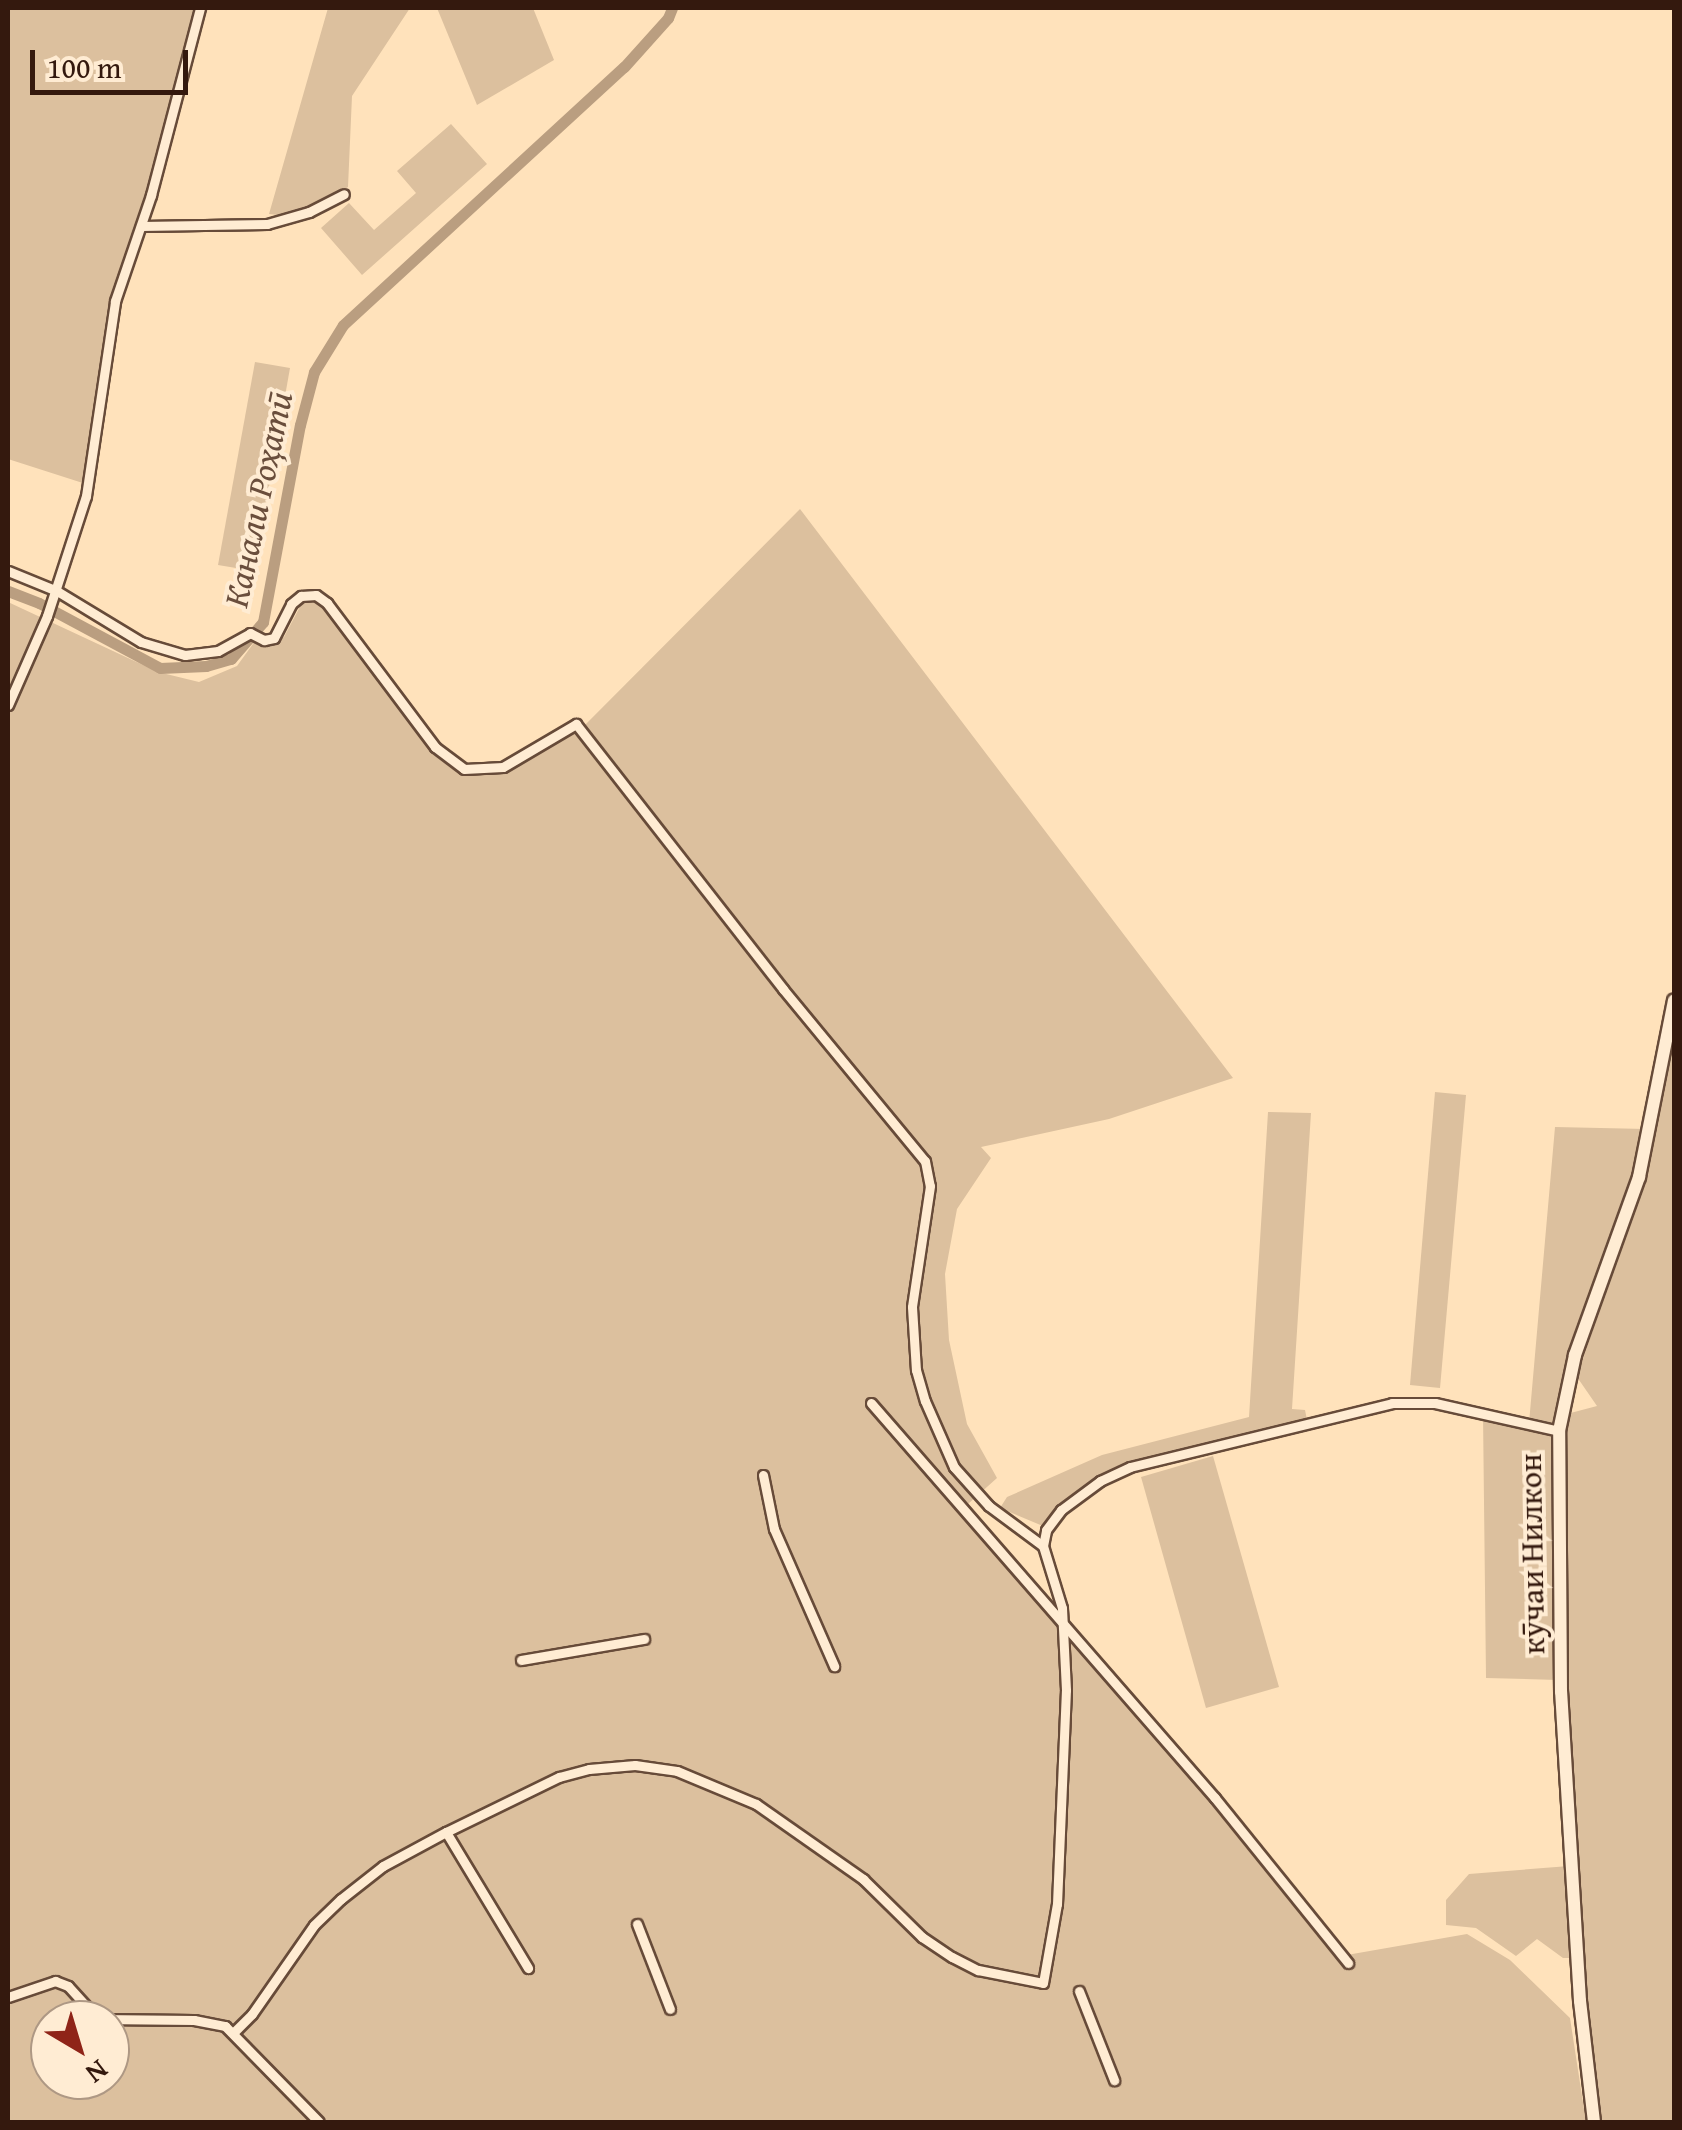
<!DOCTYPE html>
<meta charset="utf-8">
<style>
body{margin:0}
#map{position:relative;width:1682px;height:2130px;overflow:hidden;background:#ffe2bb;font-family:"Gentium Book Plus",serif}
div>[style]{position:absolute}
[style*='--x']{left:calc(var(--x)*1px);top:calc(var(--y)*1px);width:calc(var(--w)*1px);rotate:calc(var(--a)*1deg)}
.green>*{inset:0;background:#dcc09e}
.canal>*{height:11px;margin:-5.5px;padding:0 5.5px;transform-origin:5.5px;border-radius:5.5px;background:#ba9e80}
.roads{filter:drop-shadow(2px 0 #674b39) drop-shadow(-2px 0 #674b39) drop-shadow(0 2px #674b39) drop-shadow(0 -2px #674b39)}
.street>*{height:9px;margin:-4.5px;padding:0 4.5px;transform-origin:4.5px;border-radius:4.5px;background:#ffecd3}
.secondary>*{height:12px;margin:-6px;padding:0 6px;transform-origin:6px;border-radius:6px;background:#ffecd3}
span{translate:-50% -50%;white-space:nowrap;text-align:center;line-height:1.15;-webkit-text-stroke:8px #ffecd3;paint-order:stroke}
.street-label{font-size:32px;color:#34190e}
.water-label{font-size:35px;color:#6a4e3c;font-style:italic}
.frame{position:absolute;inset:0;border:10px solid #34190e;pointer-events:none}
.north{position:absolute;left:30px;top:2000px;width:100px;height:100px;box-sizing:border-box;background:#ffecd3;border:2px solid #ae9884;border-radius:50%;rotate:142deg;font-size:28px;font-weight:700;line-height:40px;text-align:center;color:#34190e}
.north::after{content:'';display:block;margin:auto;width:35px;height:45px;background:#8f2418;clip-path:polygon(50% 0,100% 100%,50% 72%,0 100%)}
.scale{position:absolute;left:30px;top:50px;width:158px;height:45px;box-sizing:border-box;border:5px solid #34190e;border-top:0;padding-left:12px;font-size:30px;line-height:35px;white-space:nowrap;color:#34190e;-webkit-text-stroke:8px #ffecd3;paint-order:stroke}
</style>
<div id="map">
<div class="green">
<div style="clip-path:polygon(8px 8px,198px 8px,177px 113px,116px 292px,89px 485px,8px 459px)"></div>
<div style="clip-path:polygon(328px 8px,410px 8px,352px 96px,348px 187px,297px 217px,269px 214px)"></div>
<div style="clip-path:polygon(437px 8px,533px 8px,554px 60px,477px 105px)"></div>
<div style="clip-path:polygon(451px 124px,487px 164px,362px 275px,321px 228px,349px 203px,374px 230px,416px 193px,397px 171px)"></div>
<div style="clip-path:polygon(255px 362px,290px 368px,254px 571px,218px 565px)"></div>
<div style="clip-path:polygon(evenodd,800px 509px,1233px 1078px,1109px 1119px,981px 1147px,991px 1158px,957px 1209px,945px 1274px,949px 1340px,967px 1424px,997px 1478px,968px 1504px,1341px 1956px,1467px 1934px,1510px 1960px,1570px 2018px,1586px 2122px,8px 2122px,8px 602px,158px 672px,199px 682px,237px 666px,258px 637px,276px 641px,284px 637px,304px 599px,316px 596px,444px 758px,472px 775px,507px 769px,556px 737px,580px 730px,800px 509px,50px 2020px,110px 2020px,110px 2080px,50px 2080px,50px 2020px)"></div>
<div style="clip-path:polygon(1674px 1038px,1674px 2122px,1598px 2122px,1585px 2003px,1568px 1696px,1563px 1415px,1597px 1406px,1577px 1377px,1643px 1180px)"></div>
<div style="clip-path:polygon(1435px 1092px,1466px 1095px,1440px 1388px,1410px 1385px)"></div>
<div style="clip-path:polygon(1268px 1112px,1311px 1113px,1292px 1409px,1305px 1410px,1307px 1420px,1115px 1469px,1071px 1503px,1050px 1529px,1000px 1508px,1007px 1497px,1102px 1455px,1249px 1417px)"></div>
<div style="clip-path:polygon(1555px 1127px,1646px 1129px,1626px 1209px,1595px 1282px,1556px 1451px,1551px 1484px,1558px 1680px,1486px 1678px,1483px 1414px,1529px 1423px)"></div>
<div style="clip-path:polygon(1213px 1456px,1279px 1687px,1206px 1708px,1141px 1477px)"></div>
<div style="clip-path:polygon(1569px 1866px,1575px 1958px,1563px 1958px,1537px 1939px,1516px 1956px,1476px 1928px,1446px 1925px,1446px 1900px,1469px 1874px)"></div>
</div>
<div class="canal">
<div style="--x:8;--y:591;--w:33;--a:21"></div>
<div style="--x:39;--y:603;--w:137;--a:28.2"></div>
<div style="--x:160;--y:668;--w:46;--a:-2.5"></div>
<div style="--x:206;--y:666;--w:26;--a:-16"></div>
<div style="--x:231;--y:659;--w:49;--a:-49.1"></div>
<div style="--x:263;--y:622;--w:200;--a:-79.4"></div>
<div style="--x:300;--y:425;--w:55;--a:-75.2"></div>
<div style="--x:314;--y:372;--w:55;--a:-58.3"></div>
<div style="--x:343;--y:325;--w:381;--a:-42.6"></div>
<div style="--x:624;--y:67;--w:66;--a:-48.1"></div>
<div style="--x:668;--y:18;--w:11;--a:-68"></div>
</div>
<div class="roads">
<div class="street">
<div style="--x:141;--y:226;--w:126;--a:-0.9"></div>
<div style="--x:267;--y:224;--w:44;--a:-15.9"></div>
<div style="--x:309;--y:212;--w:39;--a:-27"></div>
<div style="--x:8;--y:571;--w:53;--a:22.2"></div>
<div style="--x:57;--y:591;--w:98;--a:31.3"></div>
<div style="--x:141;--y:642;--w:46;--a:16.5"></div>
<div style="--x:185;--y:655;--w:33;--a:-7"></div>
<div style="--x:218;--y:651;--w:37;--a:-29"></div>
<div style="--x:250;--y:633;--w:16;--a:27"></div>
<div style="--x:264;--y:640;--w:10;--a:-11"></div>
<div style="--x:274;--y:638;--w:38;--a:-63"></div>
<div style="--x:291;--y:604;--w:13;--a:-39"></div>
<div style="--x:301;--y:596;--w:15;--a:-4"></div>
<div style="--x:316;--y:595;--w:14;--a:36"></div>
<div style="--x:327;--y:603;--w:180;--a:53.1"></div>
<div style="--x:435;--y:747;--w:36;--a:37"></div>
<div style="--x:464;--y:769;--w:39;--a:-3"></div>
<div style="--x:503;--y:767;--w:85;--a:-30.5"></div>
<div style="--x:576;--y:724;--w:336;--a:52"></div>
<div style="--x:783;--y:989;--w:223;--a:50.5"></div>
<div style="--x:925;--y:1161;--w:25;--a:79"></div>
<div style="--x:930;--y:1186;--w:122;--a:98.5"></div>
<div style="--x:912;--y:1307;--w:63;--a:86.4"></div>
<div style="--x:916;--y:1370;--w:32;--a:74"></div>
<div style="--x:925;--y:1401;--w:72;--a:66.3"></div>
<div style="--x:954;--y:1467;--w:52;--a:48.1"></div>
<div style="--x:989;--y:1506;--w:67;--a:36.5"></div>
<div style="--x:8;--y:705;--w:97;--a:-66.3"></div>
<div style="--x:47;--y:616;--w:126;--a:-72"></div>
<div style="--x:86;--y:496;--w:197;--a:-81.5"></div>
<div style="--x:115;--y:301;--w:112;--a:-71.2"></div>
<div style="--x:151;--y:195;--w:193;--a:-75.3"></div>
<div style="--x:871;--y:1403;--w:524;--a:48.95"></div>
<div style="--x:1215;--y:1798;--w:212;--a:51.1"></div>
<div style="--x:763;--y:1475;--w:55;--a:78.5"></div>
<div style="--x:774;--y:1529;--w:150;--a:66.3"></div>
<div style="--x:521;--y:1660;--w:125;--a:-9.7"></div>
<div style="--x:446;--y:1832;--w:126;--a:-26"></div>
<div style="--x:559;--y:1777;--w:31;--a:-15"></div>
<div style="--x:589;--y:1769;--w:46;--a:-5"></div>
<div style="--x:635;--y:1765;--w:42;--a:8.1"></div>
<div style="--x:677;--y:1771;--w:86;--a:22.7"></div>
<div style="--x:756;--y:1804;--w:131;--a:35"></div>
<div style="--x:863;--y:1879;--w:83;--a:44.5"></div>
<div style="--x:922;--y:1937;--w:36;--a:34"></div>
<div style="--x:952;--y:1957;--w:29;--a:27"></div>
<div style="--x:978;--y:1970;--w:66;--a:11.3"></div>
<div style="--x:1043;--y:1983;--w:80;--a:-80"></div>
<div style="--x:1057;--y:1904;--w:214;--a:-87.6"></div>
<div style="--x:1066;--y:1690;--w:82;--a:-92.8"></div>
<div style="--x:1062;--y:1608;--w:65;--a:-107"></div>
<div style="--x:1043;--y:1546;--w:16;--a:-79"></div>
<div style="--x:1046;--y:1530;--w:25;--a:-53"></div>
<div style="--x:1061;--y:1510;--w:49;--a:-36.6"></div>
<div style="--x:1100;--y:1481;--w:33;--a:-25"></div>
<div style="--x:1130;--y:1467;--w:270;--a:-13.7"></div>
<div style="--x:1392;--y:1403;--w:43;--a:0"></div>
<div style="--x:1435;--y:1403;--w:127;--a:12.7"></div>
<div style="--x:637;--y:1924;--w:91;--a:68.8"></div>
<div style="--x:1079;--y:1991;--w:96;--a:68.5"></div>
<div style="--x:8;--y:1997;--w:50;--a:-18.8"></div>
<div style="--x:55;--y:1981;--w:14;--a:21"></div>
<div style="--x:68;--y:1986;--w:45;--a:47.7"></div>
<div style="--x:98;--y:2019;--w:96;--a:0.6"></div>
<div style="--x:194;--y:2020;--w:32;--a:11"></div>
<div style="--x:225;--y:2026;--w:134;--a:45.6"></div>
<div style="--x:234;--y:2032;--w:25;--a:-45"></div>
<div style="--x:252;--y:2014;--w:108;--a:-55.1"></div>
<div style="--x:314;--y:1925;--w:37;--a:-44"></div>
<div style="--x:341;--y:1899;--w:53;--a:-38.2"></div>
<div style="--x:383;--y:1866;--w:72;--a:-28.4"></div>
<div style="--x:446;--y:1832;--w:159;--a:58.9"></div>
</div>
<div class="secondary">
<div style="--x:1594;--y:2122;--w:122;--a:-96.6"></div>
<div style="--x:1580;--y:2001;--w:310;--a:-93.5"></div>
<div style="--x:1561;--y:1692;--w:261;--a:-90.4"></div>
<div style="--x:1559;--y:1431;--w:78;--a:-78.1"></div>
<div style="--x:1575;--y:1355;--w:189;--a:-70.2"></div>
<div style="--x:1639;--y:1177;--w:180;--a:-78.8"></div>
</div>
</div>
<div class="street-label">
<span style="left:1532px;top:1554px;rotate:-91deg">кӯчаи Нилкон</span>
</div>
<div class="water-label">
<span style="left:258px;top:499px;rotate:-78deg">Канали Роҳатӣ</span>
</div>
<div class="frame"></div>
<div class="north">N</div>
<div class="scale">100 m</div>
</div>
